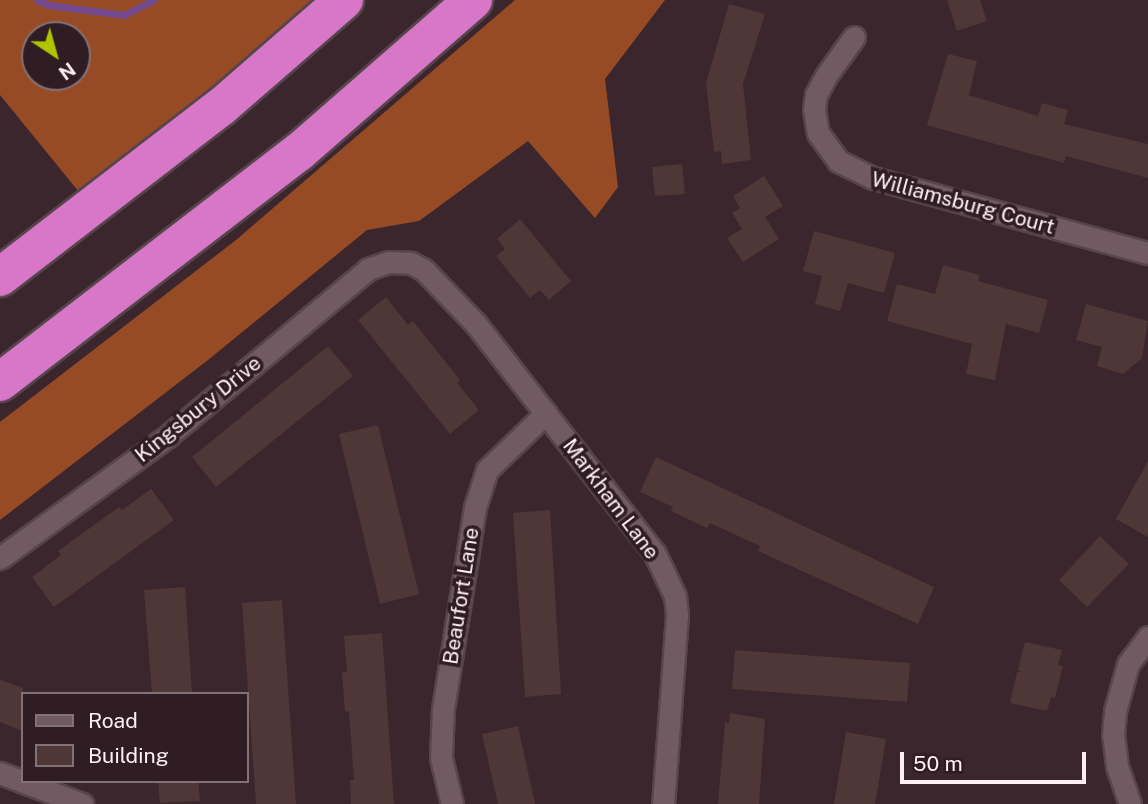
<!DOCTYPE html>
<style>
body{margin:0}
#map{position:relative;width:1148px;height:804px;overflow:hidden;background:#3b262d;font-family:"Public Sans",sans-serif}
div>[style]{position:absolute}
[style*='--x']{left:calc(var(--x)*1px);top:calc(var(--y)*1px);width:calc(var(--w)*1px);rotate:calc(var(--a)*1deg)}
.forest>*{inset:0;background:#964b25}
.stream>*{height:7px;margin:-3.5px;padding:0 3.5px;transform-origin:3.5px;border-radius:3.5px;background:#724a8d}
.building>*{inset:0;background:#4e3736}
.roads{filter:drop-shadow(2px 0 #56454b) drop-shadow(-2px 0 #56454b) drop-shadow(0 2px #56454b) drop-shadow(0 -2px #56454b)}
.minor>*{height:21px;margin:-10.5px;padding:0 10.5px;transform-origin:10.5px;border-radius:10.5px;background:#715a61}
.motorway>*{height:38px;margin:-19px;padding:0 19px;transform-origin:19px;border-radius:19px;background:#d876c7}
span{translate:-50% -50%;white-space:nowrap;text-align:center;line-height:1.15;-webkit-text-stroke:7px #301c23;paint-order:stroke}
.street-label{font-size:21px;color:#fef0f4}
.legend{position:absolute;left:21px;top:692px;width:228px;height:91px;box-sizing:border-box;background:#301c23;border:2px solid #827177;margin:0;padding:9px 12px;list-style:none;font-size:21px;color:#fef0f4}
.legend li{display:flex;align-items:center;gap:14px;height:35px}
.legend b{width:35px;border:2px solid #827177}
.north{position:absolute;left:21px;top:21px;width:70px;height:70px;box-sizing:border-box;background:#301c23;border:2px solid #827177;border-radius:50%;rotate:144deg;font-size:19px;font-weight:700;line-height:28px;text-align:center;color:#fef0f4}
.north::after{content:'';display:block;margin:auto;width:24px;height:32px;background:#b0c500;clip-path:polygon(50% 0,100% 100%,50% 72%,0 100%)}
.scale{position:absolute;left:900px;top:752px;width:186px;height:32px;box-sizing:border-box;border:4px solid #fef0f4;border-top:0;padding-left:9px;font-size:21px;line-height:24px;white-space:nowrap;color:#fef0f4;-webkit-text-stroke:5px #301c23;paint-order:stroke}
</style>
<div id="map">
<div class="forest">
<div style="clip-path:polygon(evenodd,0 0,313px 0,164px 130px,79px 192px,0 95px,0 0,35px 35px,77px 35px,77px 77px,35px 77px,35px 35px)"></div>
<div style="clip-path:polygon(515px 0,665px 0,605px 79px,618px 187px,595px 218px,528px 141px,419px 221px,367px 230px,208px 360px,0 520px,0 422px,236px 240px)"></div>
</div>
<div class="stream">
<div style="--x:37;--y:0;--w:12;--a:24"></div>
<div style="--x:48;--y:5;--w:77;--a:7.5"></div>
<div style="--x:124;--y:15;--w:33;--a:-27"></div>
</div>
<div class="building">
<div style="clip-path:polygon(947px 0,980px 0,987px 21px,957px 31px)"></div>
<div style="clip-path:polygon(729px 4px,765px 14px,743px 84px,751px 160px,722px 164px,721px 151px,714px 152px,706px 83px)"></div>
<div style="clip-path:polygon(948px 54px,977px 61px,969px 95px,1038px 116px,1042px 103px,1068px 110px,1064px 124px,1148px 144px,1148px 178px,1066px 156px,1064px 163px,927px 125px)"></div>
<div style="clip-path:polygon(682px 164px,685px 194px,655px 196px,652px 167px)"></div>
<div style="clip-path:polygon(764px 176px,783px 206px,765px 217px,779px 239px,743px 262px,727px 238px,742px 229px,732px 213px,740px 208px,733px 196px)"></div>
<div style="clip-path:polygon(520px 219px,571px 281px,549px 300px,540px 290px,530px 298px,496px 256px,505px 249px,497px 239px)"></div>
<div style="clip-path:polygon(814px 231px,895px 253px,884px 293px,848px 283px,840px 311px,815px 304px,822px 276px,803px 271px)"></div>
<div style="clip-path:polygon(943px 265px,980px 275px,978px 281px,1048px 300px,1039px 333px,1006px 324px,995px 380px,966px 374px,972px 344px,887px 321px,897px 284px,935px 294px)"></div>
<div style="clip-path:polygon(386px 297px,408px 325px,413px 321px,460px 380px,457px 383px,479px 410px,450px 434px,358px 320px)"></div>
<div style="clip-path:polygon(1086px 304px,1148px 321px,1142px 358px,1123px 374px,1097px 366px,1102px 347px,1076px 340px)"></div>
<div style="clip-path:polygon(328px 346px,353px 376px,216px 487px,192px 457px)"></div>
<div style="clip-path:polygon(378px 425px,419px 594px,380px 604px,339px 434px)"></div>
<div style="clip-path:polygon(656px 457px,934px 587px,918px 624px,758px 551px,760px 546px,710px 523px,707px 528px,671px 511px,673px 507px,640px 492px)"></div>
<div style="clip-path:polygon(1148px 461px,1148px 537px,1116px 519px)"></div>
<div style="clip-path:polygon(151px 489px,174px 520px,54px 607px,32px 577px,61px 555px,58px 551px,119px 507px,122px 510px)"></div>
<div style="clip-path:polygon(550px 510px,561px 694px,525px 697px,513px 513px)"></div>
<div style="clip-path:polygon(1100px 536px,1129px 564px,1087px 607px,1059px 580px)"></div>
<div style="clip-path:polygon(185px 587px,192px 694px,152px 694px,144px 590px)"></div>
<div style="clip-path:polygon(282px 600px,296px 804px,256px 804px,242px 603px)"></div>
<div style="clip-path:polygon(382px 633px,394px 804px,351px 804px,350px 780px,354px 780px,349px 711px,345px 712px,342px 672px,347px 672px,344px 636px)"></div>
<div style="clip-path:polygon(1025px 642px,1062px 650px,1058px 665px,1063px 666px,1055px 698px,1051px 697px,1047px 711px,1010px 703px,1017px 672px,1022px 672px,1018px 670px)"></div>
<div style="clip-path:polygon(735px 650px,910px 663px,907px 702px,732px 689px)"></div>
<div style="clip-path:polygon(0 680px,23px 688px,23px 731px,0 722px)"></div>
<div style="clip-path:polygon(730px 713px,765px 719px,759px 804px,718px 804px,725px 722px,729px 723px)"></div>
<div style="clip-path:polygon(518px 726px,535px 804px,498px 804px,482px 734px)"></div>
<div style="clip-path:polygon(846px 732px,886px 739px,875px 804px,834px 804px)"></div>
<div style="clip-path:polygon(158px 781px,198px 781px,200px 801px,160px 803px)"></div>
</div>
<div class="roads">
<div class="minor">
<div style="--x:854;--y:37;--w:48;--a:125.7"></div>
<div style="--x:826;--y:76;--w:21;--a:118"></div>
<div style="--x:816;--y:95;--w:14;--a:98"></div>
<div style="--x:814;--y:109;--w:24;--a:81"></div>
<div style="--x:818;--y:133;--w:34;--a:54"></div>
<div style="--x:838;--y:161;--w:39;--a:26"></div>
<div style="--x:873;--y:178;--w:285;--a:15.3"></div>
<div style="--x:0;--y:558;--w:209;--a:-36"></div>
<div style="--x:169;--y:435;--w:259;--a:-39.8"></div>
<div style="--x:368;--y:269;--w:21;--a:-19"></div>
<div style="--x:388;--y:262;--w:23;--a:2"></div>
<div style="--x:411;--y:263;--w:15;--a:28"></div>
<div style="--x:424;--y:270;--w:75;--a:46.1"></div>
<div style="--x:476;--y:324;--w:291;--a:52.1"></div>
<div style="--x:655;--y:554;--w:47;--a:64.5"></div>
<div style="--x:675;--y:596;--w:19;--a:84"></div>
<div style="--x:677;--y:615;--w:190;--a:94.2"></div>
<div style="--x:0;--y:773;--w:88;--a:20.7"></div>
<div style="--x:452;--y:804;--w:47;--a:-103.4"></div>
<div style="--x:441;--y:758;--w:49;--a:-87.7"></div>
<div style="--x:443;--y:709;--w:205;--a:-81"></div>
<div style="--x:475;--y:507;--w:39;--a:-72"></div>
<div style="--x:487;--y:470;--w:82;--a:-44"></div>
<div style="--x:1130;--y:804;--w:40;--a:-108.9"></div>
<div style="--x:1117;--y:766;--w:31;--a:-97"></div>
<div style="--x:1113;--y:735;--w:24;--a:-85"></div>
<div style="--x:1115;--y:711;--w:49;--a:-74.5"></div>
<div style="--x:1128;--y:664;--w:34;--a:-53"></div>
</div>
<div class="motorway">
<div style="--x:0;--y:277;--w:279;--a:-37.6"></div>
<div style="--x:221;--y:107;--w:163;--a:-41"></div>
<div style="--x:0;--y:382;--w:377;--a:-37.6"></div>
<div style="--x:299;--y:152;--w:231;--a:-41.1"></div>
</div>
</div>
<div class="street-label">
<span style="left:963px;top:203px;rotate:15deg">Williamsburg Court</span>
<span style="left:198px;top:409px;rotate:-39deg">Kingsbury Drive</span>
<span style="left:611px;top:499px;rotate:53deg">Markham Lane</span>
<span style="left:461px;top:596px;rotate:-81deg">Beaufort Lane</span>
</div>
<ul class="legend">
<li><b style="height:9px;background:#715a61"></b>Road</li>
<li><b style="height:19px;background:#4e3736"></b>Building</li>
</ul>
<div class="north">N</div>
<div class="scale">50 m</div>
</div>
